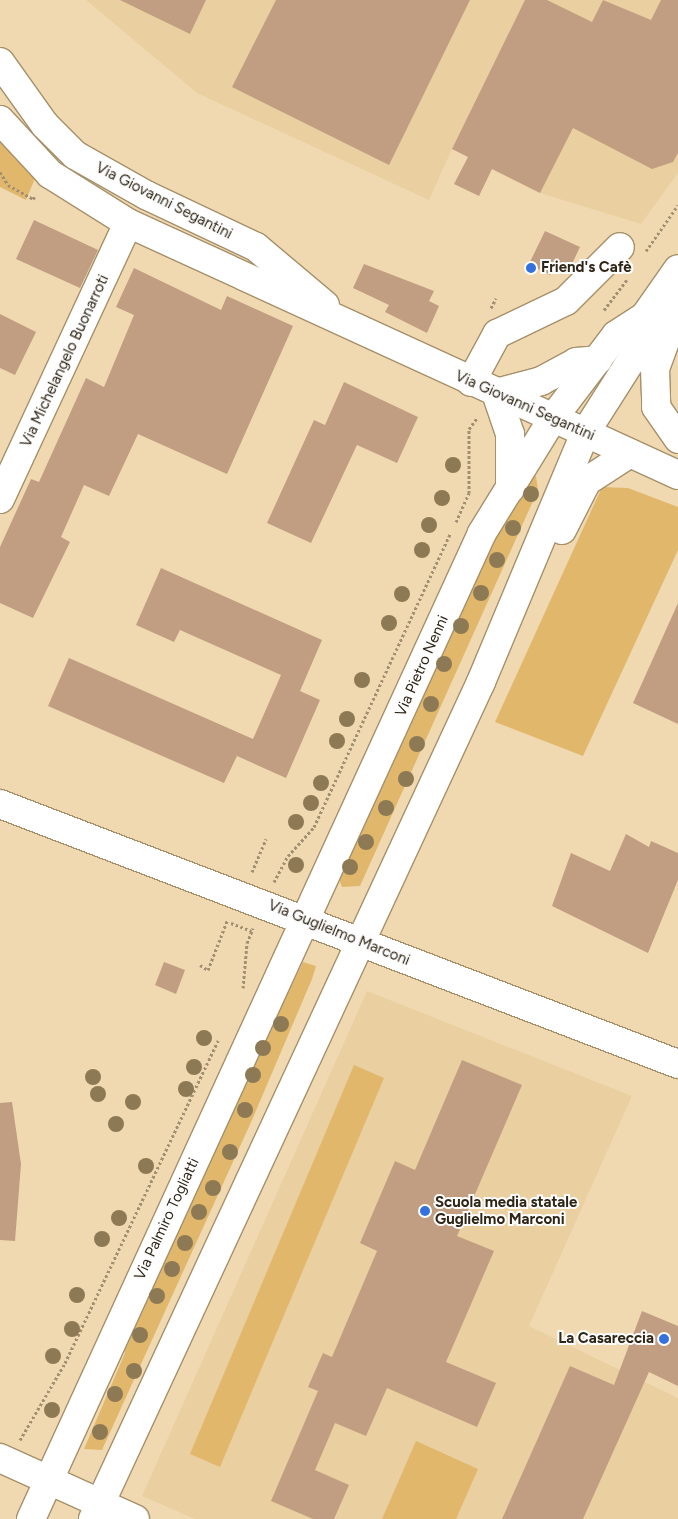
<!DOCTYPE html>
<meta charset="utf-8">
<style>
body{margin:0}
#map{position:relative;width:678px;height:1519px;overflow:hidden;background:#f0d9b1;font-family:Figtree,sans-serif}
div>[style]{position:absolute}
[style*='--x']{left:calc(var(--x)*1px);top:calc(var(--y)*1px);width:calc(var(--w)*1px);rotate:calc(var(--a)*1deg)}
.built>*{inset:0;background:#eacfa0}
.green>*{inset:0;background:#e1b76c}
.building>*{inset:0;background:#c19e81}
.path>*{height:3px;margin-top:-1.5px;transform-origin:0;background:repeating-linear-gradient(90deg,#a18f72 0 2.5px,transparent 0 5px)}
.roads{filter:drop-shadow(1px 0 #a5906a) drop-shadow(-1px 0 #a5906a) drop-shadow(0 1px #a5906a) drop-shadow(0 -1px #a5906a)}
.minor>*{height:28px;margin:-14px;padding:0 14px;transform-origin:14px;border-radius:14px;background:#fff}
.trees>*{width:16px;height:16px;margin:-8px;border-radius:50%;background:#8d7954}
.dots>*{width:14px;height:14px;translate:-50% -50%;box-sizing:border-box;border:2px solid #fdfdfd;border-radius:50%}
span{translate:-50% -50%;white-space:nowrap;text-align:center;line-height:1.15;-webkit-text-stroke:4px #fdfdfd;paint-order:stroke}
.street-label{font-size:15px;color:#2e2516}
.poi-label{font-size:15px;color:#2e2516;font-weight:700}
.left{translate:0 -50%;text-align:left}
.right{translate:-100% -50%;text-align:right}
</style>
<div id="map">
<div class="built">
<div style="clip-path:polygon(86px 0,678px 0,678px 173px,641px 224px,540px 193px,452px 149px,429px 200px,197px 93px)"></div>
<div style="clip-path:polygon(367px 991px,632px 1096px,529px 1326px,678px 1398px,678px 1519px,195px 1519px,142px 1496px)"></div>
</div>
<div class="green">
<div style="clip-path:polygon(0 137px,36px 176px,26px 200px,0 187px)"></div>
<div style="clip-path:polygon(536px 476px,538px 490px,360px 886px,342px 887px,337px 875px,504px 515px,523px 481px)"></div>
<div style="clip-path:polygon(602px 487px,628px 488px,678px 507px,678px 550px,583px 756px,495px 722px)"></div>
<div style="clip-path:polygon(303px 962px,316px 966px,312px 979px,252px 1120px,102px 1450px,84px 1449px,125px 1353px,124px 1334px)"></div>
<div style="clip-path:polygon(354px 1065px,384px 1078px,220px 1467px,190px 1454px)"></div>
<div style="clip-path:polygon(416px 1441px,478px 1469px,456px 1519px,382px 1519px)"></div>
</div>
<div class="building">
<div style="clip-path:polygon(120px 0,206px 0,190px 34px)"></div>
<div style="clip-path:polygon(276px 0,470px 0,389px 165px,232px 87px)"></div>
<div style="clip-path:polygon(525px 0,547px 0,592px 22px,603px 0,651px 20px,661px 0,678px 0,678px 153px,673px 162px,652px 169px,573px 128px,540px 193px,492px 169px,479px 196px,454px 184px,468px 157px,452px 149px)"></div>
<div style="clip-path:polygon(34px 220px,98px 250px,80px 288px,16px 259px)"></div>
<div style="clip-path:polygon(545px 231px,580px 247px,571px 266px,554px 266px,550px 275px,529px 264px)"></div>
<div style="clip-path:polygon(364px 264px,434px 291px,429px 301px,439px 306px,427px 333px,385px 312px,389px 305px,353px 288px)"></div>
<div style="clip-path:polygon(134px 268px,221px 310px,227px 296px,293px 326px,227px 474px,138px 434px,109px 496px,84px 485px,61px 537px,70px 542px,33px 618px,0 603px,0 547px,31px 479px,39px 482px,86px 378px,104px 387px,134px 315px,116px 307px)"></div>
<div style="clip-path:polygon(0 314px,36px 332px,15px 375px,0 368px)"></div>
<div style="clip-path:polygon(344px 382px,418px 417px,397px 463px,357px 445px,311px 543px,267px 523px,314px 420px,325px 425px)"></div>
<div style="clip-path:polygon(161px 568px,322px 640px,300px 691px,320px 700px,286px 778px,237px 756px,224px 783px,48px 706px,69px 658px,253px 739px,281px 675px,180px 630px,174px 642px,136px 625px)"></div>
<div style="clip-path:polygon(678px 603px,678px 724px,633px 703px)"></div>
<div style="clip-path:polygon(626px 834px,649px 847px,651px 841px,678px 853px,678px 880px,648px 953px,552px 906px,571px 853px,610px 871px)"></div>
<div style="clip-path:polygon(164px 962px,185px 970px,176px 994px,155px 985px)"></div>
<div style="clip-path:polygon(462px 1060px,522px 1085px,457px 1236px,494px 1251px,446px 1362px,496px 1383px,477px 1427px,387px 1388px,366px 1436px,335px 1423px,315px 1470px,349px 1485px,334px 1519px,313px 1519px,271px 1501px,318px 1391px,308px 1387px,323px 1353px,332px 1357px,377px 1251px,360px 1243px,395px 1161px,415px 1170px)"></div>
<div style="clip-path:polygon(12px 1102px,21px 1164px,15px 1241px,0 1240px,0 1103px)"></div>
<div style="clip-path:polygon(642px 1311px,678px 1326px,678px 1386px,649px 1372px,583px 1519px,502px 1519px,570px 1366px,614px 1385px)"></div>
</div>
<div class="path">
<div style="--x:0;--y:172;--w:15;--a:58"></div>
<div style="--x:8;--y:185;--w:29;--a:29"></div>
<div style="--x:33;--y:199;--w:5;--a:-53"></div>
<div style="--x:646;--y:251;--w:56;--a:-55.2"></div>
<div style="--x:491;--y:308;--w:11;--a:-63"></div>
<div style="--x:604;--y:310;--w:39;--a:-53"></div>
<div style="--x:456;--y:522;--w:32;--a:-66"></div>
<div style="--x:469;--y:493;--w:64;--a:-90"></div>
<div style="--x:469;--y:429;--w:14;--a:-54"></div>
<div style="--x:252;--y:872;--w:36;--a:-67"></div>
<div style="--x:274;--y:882;--w:30;--a:-62"></div>
<div style="--x:288;--y:856;--w:39;--a:-48"></div>
<div style="--x:314;--y:827;--w:323;--a:-65.1"></div>
<div style="--x:231;--y:923;--w:22;--a:21"></div>
<div style="--x:200;--y:965;--w:9;--a:32"></div>
<div style="--x:208;--y:970;--w:53;--a:-68.8"></div>
<div style="--x:243;--y:988;--w:45;--a:-84.9"></div>
<div style="--x:247;--y:943;--w:16;--a:-68"></div>
<div style="--x:20;--y:1440;--w:89;--a:-59.7"></div>
<div style="--x:65;--y:1363;--w:357;--a:-64.6"></div>
</div>
<div class="roads">
<div class="minor">
<div style="--x:0;--y:62;--w:77;--a:54.5"></div>
<div style="--x:45;--y:125;--w:42;--a:45"></div>
<div style="--x:75;--y:155;--w:81;--a:29.4"></div>
<div style="--x:146;--y:195;--w:122;--a:25.3"></div>
<div style="--x:256;--y:247;--w:90;--a:40"></div>
<div style="--x:0;--y:120;--w:74;--a:47.2"></div>
<div style="--x:50;--y:174;--w:92;--a:32.1"></div>
<div style="--x:128;--y:223;--w:605;--a:24.62"></div>
<div style="--x:678;--y:306;--w:67;--a:110.1"></div>
<div style="--x:655;--y:369;--w:38;--a:88"></div>
<div style="--x:656;--y:407;--w:39;--a:55"></div>
<div style="--x:471;--y:382;--w:55;--a:-61.6"></div>
<div style="--x:497;--y:334;--w:76;--a:-25.6"></div>
<div style="--x:566;--y:301;--w:76;--a:-45"></div>
<div style="--x:496;--y:393;--w:47;--a:-14.9"></div>
<div style="--x:541;--y:381;--w:40;--a:-28"></div>
<div style="--x:576;--y:362;--w:22;--a:-5"></div>
<div style="--x:496;--y:393;--w:43;--a:71.1"></div>
<div style="--x:510;--y:434;--w:55;--a:90"></div>
<div style="--x:0;--y:499;--w:304;--a:-65.1"></div>
<div style="--x:562;--y:530;--w:55;--a:-63"></div>
<div style="--x:587;--y:481;--w:51;--a:-33.1"></div>
<div style="--x:0;--y:804;--w:726;--a:20.98"></div>
<div style="--x:0;--y:1458;--w:148;--a:24.3"></div>
<div style="--x:31;--y:1519;--w:1084;--a:-65.42"></div>
<div style="--x:482;--y:533;--w:135;--a:-58.3"></div>
<div style="--x:553;--y:418;--w:104;--a:-52.8"></div>
<div style="--x:616;--y:335;--w:35;--a:-33"></div>
<div style="--x:93;--y:1519;--w:923;--a:-65.13"></div>
<div style="--x:481;--y:682;--w:270;--a:-67.3"></div>
<div style="--x:585;--y:433;--w:91;--a:-57.5"></div>
<div style="--x:634;--y:356;--w:41;--a:-74.6"></div>
<div style="--x:645;--y:316;--w:57;--a:-54.9"></div>
</div>
</div>
<div class="trees">
<div style="left:453px;top:465px"></div>
<div style="left:531px;top:494px"></div>
<div style="left:442px;top:498px"></div>
<div style="left:429px;top:525px"></div>
<div style="left:513px;top:528px"></div>
<div style="left:422px;top:550px"></div>
<div style="left:497px;top:560px"></div>
<div style="left:481px;top:593px"></div>
<div style="left:402px;top:594px"></div>
<div style="left:389px;top:623px"></div>
<div style="left:461px;top:626px"></div>
<div style="left:444px;top:664px"></div>
<div style="left:362px;top:680px"></div>
<div style="left:431px;top:704px"></div>
<div style="left:347px;top:719px"></div>
<div style="left:337px;top:741px"></div>
<div style="left:417px;top:744px"></div>
<div style="left:406px;top:779px"></div>
<div style="left:321px;top:783px"></div>
<div style="left:311px;top:803px"></div>
<div style="left:386px;top:808px"></div>
<div style="left:296px;top:822px"></div>
<div style="left:366px;top:842px"></div>
<div style="left:296px;top:865px"></div>
<div style="left:350px;top:867px"></div>
<div style="left:281px;top:1024px"></div>
<div style="left:204px;top:1038px"></div>
<div style="left:263px;top:1048px"></div>
<div style="left:194px;top:1067px"></div>
<div style="left:253px;top:1075px"></div>
<div style="left:93px;top:1077px"></div>
<div style="left:186px;top:1089px"></div>
<div style="left:98px;top:1094px"></div>
<div style="left:133px;top:1102px"></div>
<div style="left:245px;top:1110px"></div>
<div style="left:116px;top:1124px"></div>
<div style="left:230px;top:1152px"></div>
<div style="left:146px;top:1166px"></div>
<div style="left:213px;top:1188px"></div>
<div style="left:199px;top:1212px"></div>
<div style="left:119px;top:1218px"></div>
<div style="left:102px;top:1239px"></div>
<div style="left:185px;top:1243px"></div>
<div style="left:172px;top:1269px"></div>
<div style="left:77px;top:1295px"></div>
<div style="left:157px;top:1296px"></div>
<div style="left:72px;top:1329px"></div>
<div style="left:140px;top:1335px"></div>
<div style="left:53px;top:1356px"></div>
<div style="left:134px;top:1371px"></div>
<div style="left:115px;top:1394px"></div>
<div style="left:52px;top:1410px"></div>
<div style="left:100px;top:1432px"></div>
</div>
<div class="dots">
<div style="left:531px;top:268px;background:#3471df"></div>
<div style="left:425px;top:1211px;background:#3471df"></div>
<div style="left:664px;top:1339px;background:#3471df"></div>
</div>
<div class="street-label">
<span style="left:164px;top:201px;rotate:27deg">Via Giovanni Segantini</span>
<span style="left:65px;top:361px;rotate:-65deg">Via Michelangelo Buonarroti</span>
<span style="left:525px;top:406px;rotate:24deg">Via Giovanni Segantini</span>
<span style="left:422px;top:666px;rotate:-66deg">Via Pietro Nenni</span>
<span style="left:339px;top:933px;rotate:22deg">Via Guglielmo Marconi</span>
<span style="left:167px;top:1219px;rotate:-65deg">Via Palmiro Togliatti</span>
</div>
<div class="poi-label">
<span class="left" style="left:541px;top:268px">Friend's Cafè</span>
<span class="left" style="left:435px;top:1211px">Scuola media statale<br>Guglielmo Marconi</span>
<span class="right" style="left:654px;top:1339px">La Casareccia</span>
</div>
</div>
